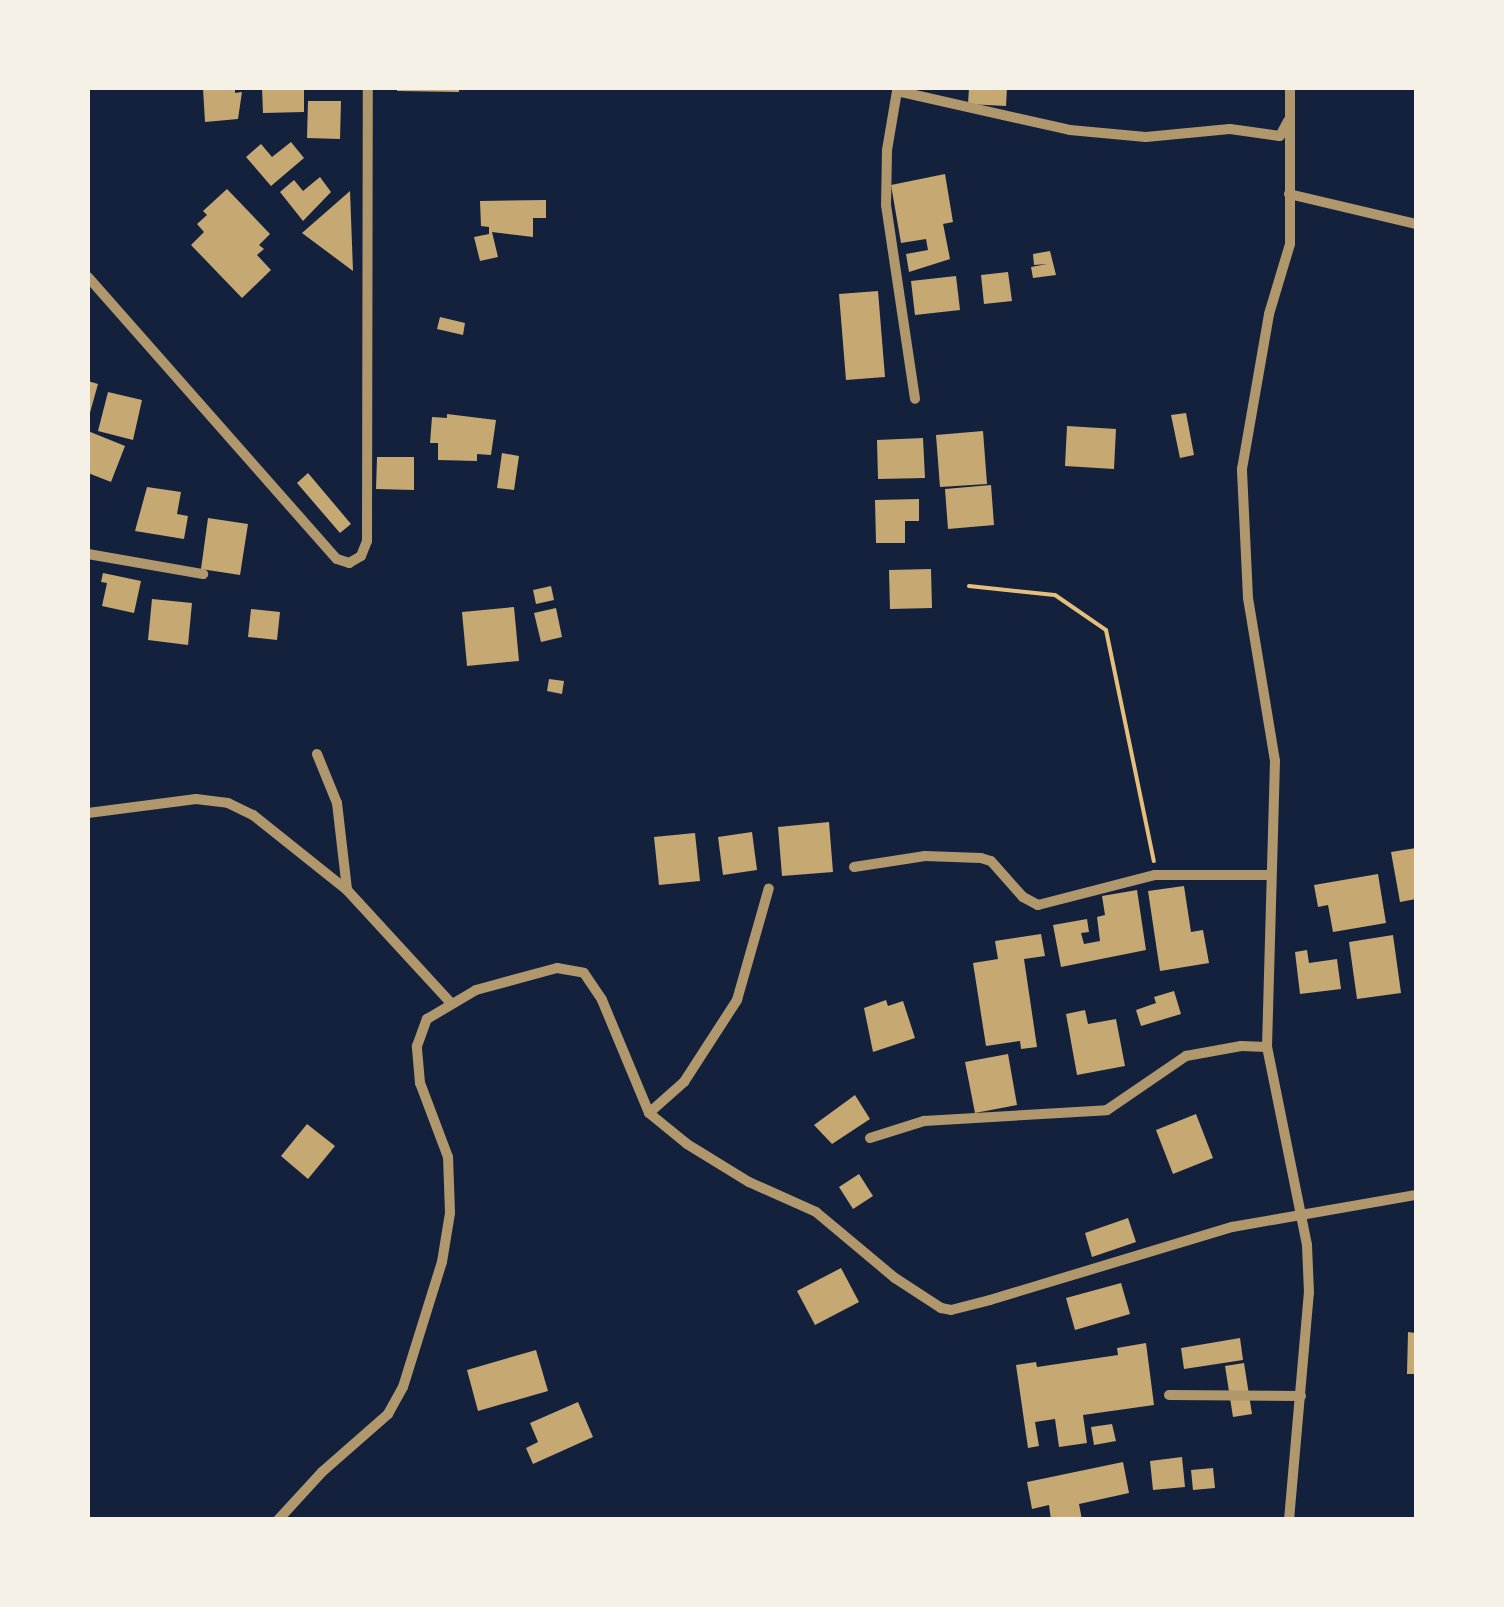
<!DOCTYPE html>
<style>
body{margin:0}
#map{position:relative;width:1504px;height:1607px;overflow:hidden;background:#14213d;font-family:"Roboto Condensed",sans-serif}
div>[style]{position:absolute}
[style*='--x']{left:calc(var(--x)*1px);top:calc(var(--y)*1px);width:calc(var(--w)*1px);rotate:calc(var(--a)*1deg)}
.building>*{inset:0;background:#c6a872}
.path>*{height:4px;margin:-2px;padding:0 2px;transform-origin:2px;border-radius:2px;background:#e5c07b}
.minor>*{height:10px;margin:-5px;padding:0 5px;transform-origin:5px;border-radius:5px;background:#b1986c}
span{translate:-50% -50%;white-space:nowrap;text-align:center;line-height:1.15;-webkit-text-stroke:9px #f6f1e7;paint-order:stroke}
.frame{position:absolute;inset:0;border:90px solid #f6f1e7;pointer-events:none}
</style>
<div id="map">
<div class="building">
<div style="clip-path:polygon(203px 88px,235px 88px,235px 93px,242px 92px,238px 119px,205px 122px)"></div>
<div style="clip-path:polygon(262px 88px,304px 88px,304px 112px,263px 113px)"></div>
<div style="clip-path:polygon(397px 88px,459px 88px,459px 92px,397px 91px)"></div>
<div style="clip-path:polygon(969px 88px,1007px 88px,1006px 106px,968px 104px)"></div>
<div style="clip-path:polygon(308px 101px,341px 101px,340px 139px,307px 138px)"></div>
<div style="clip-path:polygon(291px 142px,304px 158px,271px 186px,246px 157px,261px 144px,272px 157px)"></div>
<div style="clip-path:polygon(945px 174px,953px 222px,943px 224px,935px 183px,950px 259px,909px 272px,906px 254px,928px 250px,926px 239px,901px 243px,891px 185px)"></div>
<div style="clip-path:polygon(320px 177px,331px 192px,303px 221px,280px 192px,294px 180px,303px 191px)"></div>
<div style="clip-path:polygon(227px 189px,270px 234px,259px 245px,264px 249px,257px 255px,271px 270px,242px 298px,191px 245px,204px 232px,197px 224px,207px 215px,203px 211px)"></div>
<div style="clip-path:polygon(350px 191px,353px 271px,302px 233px)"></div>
<div style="clip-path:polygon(546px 200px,546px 218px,533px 218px,533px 237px,492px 232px,498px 257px,480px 261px,474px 237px,489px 234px,489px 227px,481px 226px,480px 201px)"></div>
<div style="clip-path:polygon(1050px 251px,1056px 275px,1033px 278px,1031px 267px,1047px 264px,1034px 265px,1033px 254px)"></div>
<div style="clip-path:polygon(1008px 272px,1012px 301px,984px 304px,981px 275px)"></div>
<div style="clip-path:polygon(956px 276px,960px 310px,915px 315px,911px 281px)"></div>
<div style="clip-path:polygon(878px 291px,885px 377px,846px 380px,839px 294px)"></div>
<div style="clip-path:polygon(440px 317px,465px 323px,463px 335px,437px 329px)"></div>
<div style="clip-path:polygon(88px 381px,98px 384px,89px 416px,88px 416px)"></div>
<div style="clip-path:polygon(108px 392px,142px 400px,133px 440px,98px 431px)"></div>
<div style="clip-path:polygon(1186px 413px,1194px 455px,1180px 458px,1171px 415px)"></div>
<div style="clip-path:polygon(447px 414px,496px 420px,491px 455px,477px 454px,477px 461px,438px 460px,438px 443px,430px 443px,432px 417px,447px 418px)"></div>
<div style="clip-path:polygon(1067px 426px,1116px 429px,1114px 469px,1065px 466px)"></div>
<div style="clip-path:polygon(88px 431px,125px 446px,111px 482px,88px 473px)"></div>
<div style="clip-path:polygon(983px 431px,987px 484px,940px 487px,936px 435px)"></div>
<div style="clip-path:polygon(923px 438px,925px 478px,878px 479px,877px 440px)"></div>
<div style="clip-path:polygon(502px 453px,519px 456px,514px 490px,497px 488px)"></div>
<div style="clip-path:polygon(377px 457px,414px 457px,414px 490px,376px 489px)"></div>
<div style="clip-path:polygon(308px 473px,351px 524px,340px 533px,297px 483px)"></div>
<div style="clip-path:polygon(991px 485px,994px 525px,948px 529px,945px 489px)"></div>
<div style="clip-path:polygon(147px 487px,181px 492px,177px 514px,188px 516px,184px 539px,135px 531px)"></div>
<div style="clip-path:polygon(919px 499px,919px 521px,905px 521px,905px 543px,876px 543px,875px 500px)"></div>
<div style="clip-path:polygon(208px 518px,248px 524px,240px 575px,201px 569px)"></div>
<div style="clip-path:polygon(931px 569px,932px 608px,890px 609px,889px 570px)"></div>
<div style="clip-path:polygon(103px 573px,141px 581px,134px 613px,102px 606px,107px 583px,101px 582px)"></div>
<div style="clip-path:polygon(551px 586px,554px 600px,536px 604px,533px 590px)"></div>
<div style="clip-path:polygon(152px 599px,192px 603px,188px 645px,148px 640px)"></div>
<div style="clip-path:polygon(514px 607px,519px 661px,467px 666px,462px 612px)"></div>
<div style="clip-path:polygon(556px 608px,562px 637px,541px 642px,534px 613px)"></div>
<div style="clip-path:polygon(251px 609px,280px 612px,277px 640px,248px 637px)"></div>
<div style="clip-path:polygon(549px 679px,564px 681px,562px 694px,547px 691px)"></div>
<div style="clip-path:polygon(829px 822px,833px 872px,782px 876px,778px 827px)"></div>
<div style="clip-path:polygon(752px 832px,757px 870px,723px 875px,718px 837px)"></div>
<div style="clip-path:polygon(695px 833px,700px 881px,659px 885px,654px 837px)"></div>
<div style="clip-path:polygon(1416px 848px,1416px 899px,1400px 902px,1391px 852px)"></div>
<div style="clip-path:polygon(1378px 874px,1386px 923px,1333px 932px,1328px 905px,1318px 907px,1314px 885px)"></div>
<div style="clip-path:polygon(1184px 886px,1191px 932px,1203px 930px,1209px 963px,1160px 971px,1148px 891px)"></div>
<div style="clip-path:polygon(1137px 890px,1146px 950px,1061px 967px,1053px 925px,1087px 919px,1089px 932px,1081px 933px,1084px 944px,1100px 941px,1097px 917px,1105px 915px,1102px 896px)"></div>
<div style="clip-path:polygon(1041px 934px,1045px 956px,1024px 959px,1037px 1047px,1021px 1049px,1020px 1041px,986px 1046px,973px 963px,998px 959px,995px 941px)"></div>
<div style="clip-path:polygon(1393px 935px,1401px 993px,1357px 999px,1349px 942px)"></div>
<div style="clip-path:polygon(1307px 950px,1309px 963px,1337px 959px,1341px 989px,1300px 994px,1295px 952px)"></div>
<div style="clip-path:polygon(1174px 991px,1181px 1014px,1141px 1026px,1136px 1010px,1156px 1003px,1154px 997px)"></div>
<div style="clip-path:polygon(886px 1000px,888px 1006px,903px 1001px,915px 1038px,873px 1052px,864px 1008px)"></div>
<div style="clip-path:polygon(1085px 1010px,1088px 1024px,1116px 1019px,1125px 1066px,1077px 1075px,1066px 1014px)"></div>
<div style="clip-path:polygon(1008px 1054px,1017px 1105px,975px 1113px,965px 1062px)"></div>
<div style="clip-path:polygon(855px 1095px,870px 1119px,832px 1144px,814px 1125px)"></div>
<div style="clip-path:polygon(1196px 1114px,1213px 1158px,1173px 1174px,1156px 1130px)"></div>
<div style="clip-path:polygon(307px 1124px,335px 1146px,308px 1179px,281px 1156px)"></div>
<div style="clip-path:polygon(859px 1174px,873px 1196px,853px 1209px,839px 1187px)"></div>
<div style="clip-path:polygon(1128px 1218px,1136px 1242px,1092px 1257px,1085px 1233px)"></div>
<div style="clip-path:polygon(841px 1268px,859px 1302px,815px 1325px,797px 1291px)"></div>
<div style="clip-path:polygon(1121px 1283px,1130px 1314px,1075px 1330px,1066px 1298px)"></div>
<div style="clip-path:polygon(1408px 1332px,1416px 1333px,1416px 1374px,1407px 1374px)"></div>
<div style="clip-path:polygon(1240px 1338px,1243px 1360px,1184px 1369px,1181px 1348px)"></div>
<div style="clip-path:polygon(1146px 1343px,1154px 1405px,1083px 1415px,1087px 1443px,1059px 1447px,1055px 1419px,1035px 1422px,1039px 1446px,1028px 1448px,1016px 1365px,1036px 1362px,1037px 1367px,1118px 1355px,1117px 1348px)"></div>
<div style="clip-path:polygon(536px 1350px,548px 1391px,478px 1411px,467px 1370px)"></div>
<div style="clip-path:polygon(1244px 1363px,1252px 1414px,1233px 1417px,1225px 1366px)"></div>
<div style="clip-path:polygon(578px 1402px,593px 1437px,533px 1464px,526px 1448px,538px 1442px,530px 1423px)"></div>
<div style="clip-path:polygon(1112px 1424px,1116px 1441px,1094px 1445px,1091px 1427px)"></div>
<div style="clip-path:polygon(1182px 1457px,1185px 1487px,1153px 1490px,1150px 1461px)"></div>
<div style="clip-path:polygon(1123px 1462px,1129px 1493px,1079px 1504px,1082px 1520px,1051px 1520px,1049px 1505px,1032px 1509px,1027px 1482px)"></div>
<div style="clip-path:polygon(1213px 1468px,1215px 1488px,1193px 1490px,1191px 1470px)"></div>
</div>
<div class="path">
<div style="--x:969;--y:586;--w:86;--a:6"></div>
<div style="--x:1055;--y:595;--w:62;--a:34.5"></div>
<div style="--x:1106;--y:630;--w:236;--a:78.3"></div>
</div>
<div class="minor">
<div style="--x:897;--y:88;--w:3;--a:90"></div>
<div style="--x:897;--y:91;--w:177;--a:12.7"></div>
<div style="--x:1070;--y:130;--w:76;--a:5.3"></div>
<div style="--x:1146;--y:137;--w:84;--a:-5.4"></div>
<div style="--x:1230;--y:129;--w:50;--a:8"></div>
<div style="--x:1280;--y:136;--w:17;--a:-62"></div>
<div style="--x:897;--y:91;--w:60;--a:99.6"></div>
<div style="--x:887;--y:150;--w:55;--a:91"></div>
<div style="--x:886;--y:205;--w:196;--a:81.5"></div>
<div style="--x:1289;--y:194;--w:130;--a:13.3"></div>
<div style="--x:88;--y:277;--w:376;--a:48.6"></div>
<div style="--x:337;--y:559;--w:13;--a:18"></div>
<div style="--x:349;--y:563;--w:14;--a:-30"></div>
<div style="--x:361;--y:556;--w:16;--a:-68"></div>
<div style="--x:367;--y:541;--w:453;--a:-89.9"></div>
<div style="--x:88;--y:554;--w:117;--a:9.9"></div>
<div style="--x:317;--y:754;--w:53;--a:67.8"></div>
<div style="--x:337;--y:803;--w:88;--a:83.4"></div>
<div style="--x:88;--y:813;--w:109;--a:-7.4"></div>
<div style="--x:196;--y:799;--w:32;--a:7"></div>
<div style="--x:228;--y:803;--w:28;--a:26"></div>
<div style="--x:253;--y:815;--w:120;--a:38.6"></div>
<div style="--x:347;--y:890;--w:152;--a:47.4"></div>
<div style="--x:854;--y:867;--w:72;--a:-8.8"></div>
<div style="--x:925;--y:856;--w:56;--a:2"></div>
<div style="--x:981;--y:858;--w:10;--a:17"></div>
<div style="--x:991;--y:861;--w:48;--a:48.4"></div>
<div style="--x:1023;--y:897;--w:17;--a:28"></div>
<div style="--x:1038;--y:905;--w:121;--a:-14.4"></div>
<div style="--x:1155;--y:875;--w:116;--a:0"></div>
<div style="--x:649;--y:1113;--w:47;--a:-41.5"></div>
<div style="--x:684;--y:1082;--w:98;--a:-57.1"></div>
<div style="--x:737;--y:1000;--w:116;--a:-74.1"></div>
<div style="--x:870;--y:1138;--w:57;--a:-17.5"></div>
<div style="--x:924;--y:1121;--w:183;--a:-3.4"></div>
<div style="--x:1107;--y:1110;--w:96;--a:-34.4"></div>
<div style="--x:1186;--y:1056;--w:56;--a:-10.3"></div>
<div style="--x:1241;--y:1046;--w:26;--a:2"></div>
<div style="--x:1169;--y:1395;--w:132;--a:0.4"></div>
<div style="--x:278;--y:1520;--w:65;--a:-47.5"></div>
<div style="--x:322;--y:1472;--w:88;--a:-41.3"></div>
<div style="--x:388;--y:1414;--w:31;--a:-61"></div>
<div style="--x:403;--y:1387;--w:131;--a:-72.7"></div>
<div style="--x:442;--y:1262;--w:50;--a:-80.7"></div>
<div style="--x:450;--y:1213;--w:56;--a:-92"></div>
<div style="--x:448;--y:1157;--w:79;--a:-110.7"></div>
<div style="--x:420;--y:1083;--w:37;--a:-95"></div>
<div style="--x:417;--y:1046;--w:29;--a:-70"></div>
<div style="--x:427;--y:1019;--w:57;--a:-30.6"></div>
<div style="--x:476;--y:990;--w:84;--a:-15.2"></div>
<div style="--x:557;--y:968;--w:27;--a:10"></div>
<div style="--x:584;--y:973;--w:32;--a:56"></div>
<div style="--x:602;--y:1000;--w:122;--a:67.4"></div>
<div style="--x:649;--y:1113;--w:49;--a:39.2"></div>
<div style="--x:687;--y:1144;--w:73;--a:31.5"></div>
<div style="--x:749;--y:1182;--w:73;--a:24.1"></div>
<div style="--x:816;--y:1212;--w:103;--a:39.9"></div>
<div style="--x:895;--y:1278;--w:55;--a:33.1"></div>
<div style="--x:941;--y:1308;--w:10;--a:11"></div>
<div style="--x:951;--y:1310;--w:40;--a:-14.4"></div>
<div style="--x:990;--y:1300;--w:253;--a:-16.8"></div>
<div style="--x:1232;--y:1227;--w:187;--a:-9.9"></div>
<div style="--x:1289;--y:1520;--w:228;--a:-85"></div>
<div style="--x:1309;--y:1293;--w:48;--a:-92.4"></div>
<div style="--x:1307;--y:1245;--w:202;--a:-101.4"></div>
<div style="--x:1267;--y:1047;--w:286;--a:-88.4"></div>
<div style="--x:1275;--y:761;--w:165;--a:-99.4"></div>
<div style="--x:1248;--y:598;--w:129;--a:-92.7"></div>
<div style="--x:1242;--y:469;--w:157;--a:-80.1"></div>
<div style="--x:1269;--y:314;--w:73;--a:-73.3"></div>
<div style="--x:1290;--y:244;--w:156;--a:-90"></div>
</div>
<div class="frame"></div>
</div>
